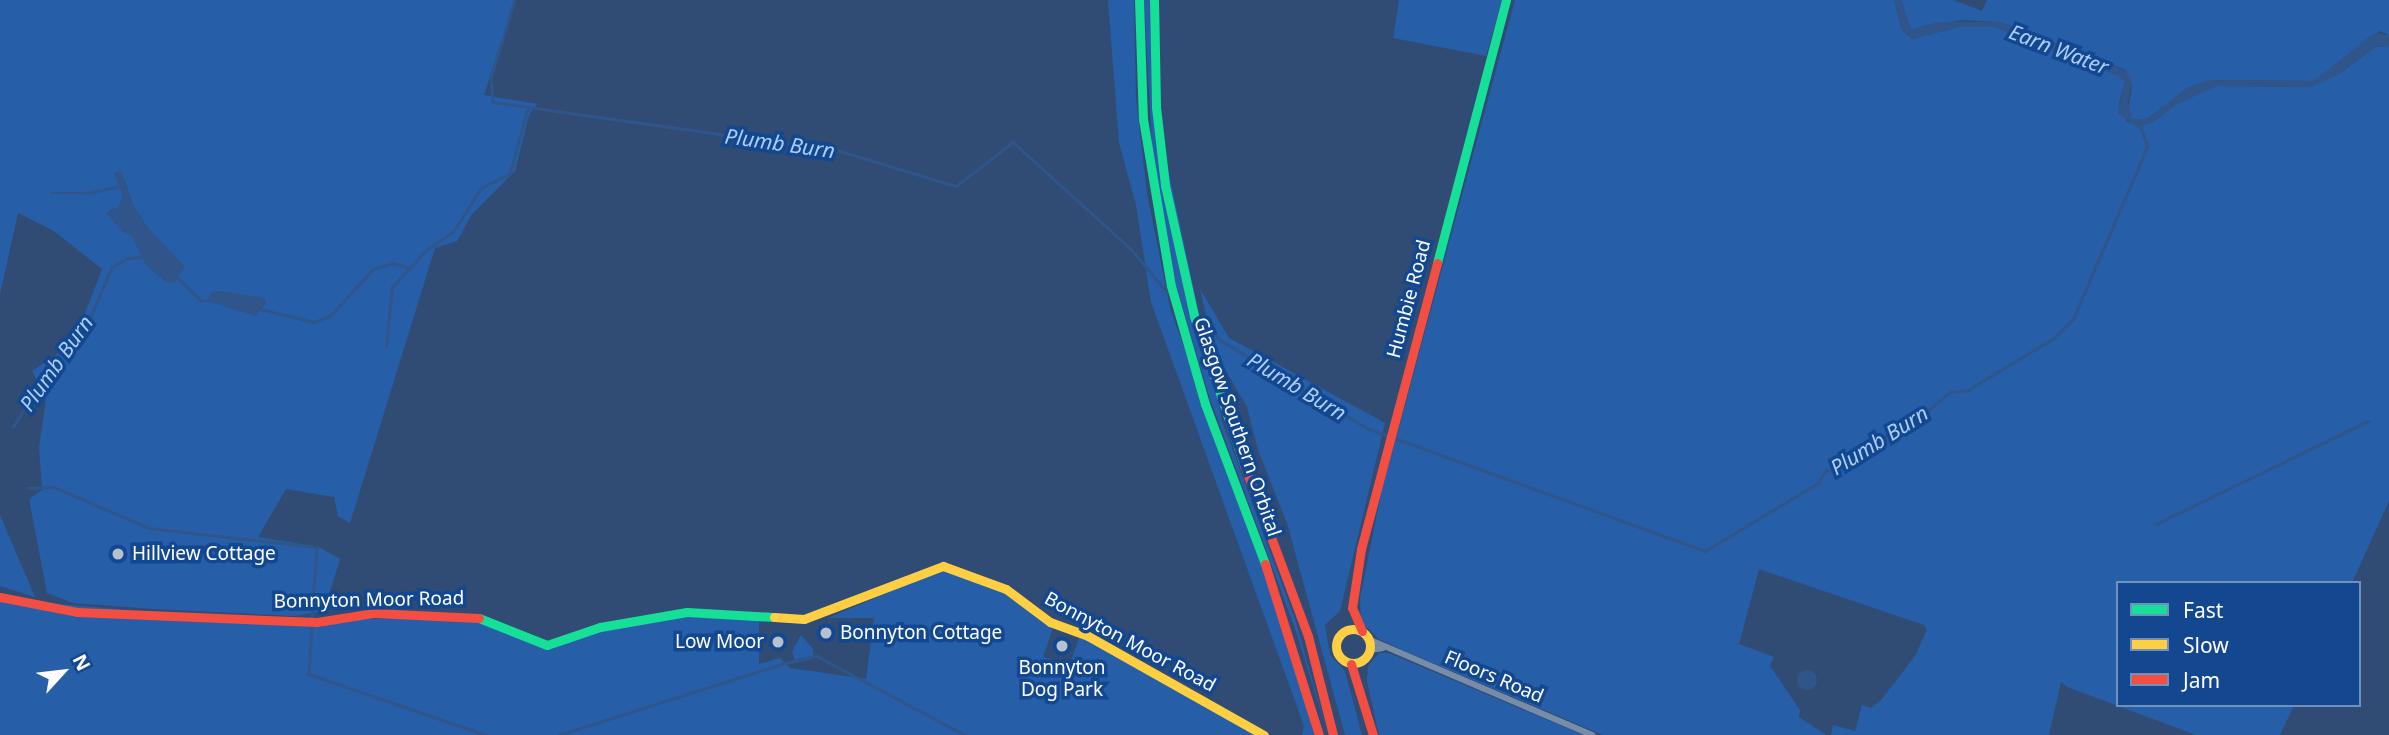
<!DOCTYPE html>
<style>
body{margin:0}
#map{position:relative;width:2389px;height:735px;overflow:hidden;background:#304c74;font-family:"Noto Sans",sans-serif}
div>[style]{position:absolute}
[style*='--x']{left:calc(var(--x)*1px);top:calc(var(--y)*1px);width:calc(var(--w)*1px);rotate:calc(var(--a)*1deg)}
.green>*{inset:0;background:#265fa8}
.water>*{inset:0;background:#2f558a}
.round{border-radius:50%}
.stream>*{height:2.5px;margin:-1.25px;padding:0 1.25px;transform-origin:1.25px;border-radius:1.25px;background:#2f558a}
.street>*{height:6px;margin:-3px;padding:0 3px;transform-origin:3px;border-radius:3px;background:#778da7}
.fast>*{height:9px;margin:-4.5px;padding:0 4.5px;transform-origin:4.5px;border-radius:4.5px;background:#16e098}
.slow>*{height:9px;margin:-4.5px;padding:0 4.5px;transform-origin:4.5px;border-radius:4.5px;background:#ffcf43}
.slow>.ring{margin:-4.5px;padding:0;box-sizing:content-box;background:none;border:9px solid #ffcf43;border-radius:50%}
.jam>*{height:9px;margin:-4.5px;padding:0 4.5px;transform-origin:4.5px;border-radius:4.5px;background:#f24e42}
.dots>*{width:19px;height:19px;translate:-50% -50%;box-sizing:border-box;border:4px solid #134891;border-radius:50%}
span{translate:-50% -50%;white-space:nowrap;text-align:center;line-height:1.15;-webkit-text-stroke:7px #134891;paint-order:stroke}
.street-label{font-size:19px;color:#fff}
.poi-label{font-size:19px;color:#fff}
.left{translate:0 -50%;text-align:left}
.right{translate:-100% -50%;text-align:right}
.water-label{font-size:21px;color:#abcef9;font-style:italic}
.legend{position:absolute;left:2116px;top:581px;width:245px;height:126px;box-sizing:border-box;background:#134891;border:2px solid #7191bd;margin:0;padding:9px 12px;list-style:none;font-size:21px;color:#fff}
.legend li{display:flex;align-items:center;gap:14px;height:35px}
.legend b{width:35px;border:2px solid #7191bd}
.north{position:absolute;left:28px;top:637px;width:70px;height:70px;-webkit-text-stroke:5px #134891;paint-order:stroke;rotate:63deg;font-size:19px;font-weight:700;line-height:28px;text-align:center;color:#fff}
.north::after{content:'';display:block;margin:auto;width:24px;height:32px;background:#fff;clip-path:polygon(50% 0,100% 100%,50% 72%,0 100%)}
</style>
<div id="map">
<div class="green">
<div style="clip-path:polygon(evenodd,0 0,514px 0,484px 95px,537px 104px,529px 115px,515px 171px,472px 214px,457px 241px,435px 248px,350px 523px,338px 516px,334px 497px,286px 489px,258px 537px,319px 547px,340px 559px,324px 611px,295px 616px,154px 609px,73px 603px,47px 593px,29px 499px,42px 490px,39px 448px,46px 399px,32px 371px,57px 354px,81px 324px,102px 269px,54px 231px,18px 213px,0 294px,0 0,121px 170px,133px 205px,147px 227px,185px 267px,146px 265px,132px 235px,122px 231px,109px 211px,119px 207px,123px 196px,121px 170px)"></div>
<div style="clip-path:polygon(1108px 0,1134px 0,1136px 99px,1147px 194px,1170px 308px,1291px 648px,1314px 735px,1302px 735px,1304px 726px,1151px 302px,1136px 205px,1119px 143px)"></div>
<div style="clip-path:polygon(1144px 0,1150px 0,1152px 94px,1222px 421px,1295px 619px,1328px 735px,1297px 634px,1210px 399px,1174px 279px,1152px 145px)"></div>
<div style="clip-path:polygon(1399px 0,1502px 0,1486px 56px,1393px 38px)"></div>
<div style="clip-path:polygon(1515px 0,1894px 0,1902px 30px,1912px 39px,1958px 27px,1995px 27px,2117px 75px,2125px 81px,2119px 103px,2127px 122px,2152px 123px,2177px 104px,2216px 86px,2311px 87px,2339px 74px,2375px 47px,2389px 46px,2389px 501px,2352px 583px,2118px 583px,2118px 705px,2294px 705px,2280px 735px,2196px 735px,2067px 687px,2061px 682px,2049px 735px,1831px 735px,1833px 725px,1855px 731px,1862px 705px,1871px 708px,1882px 699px,1915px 656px,1927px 630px,1924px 625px,1759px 569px,1739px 644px,1774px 657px,1770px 666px,1800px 710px,1799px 717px,1826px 735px,1603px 735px,1402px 650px,1379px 639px,1361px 622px,1360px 599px,1381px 494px)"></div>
<div style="clip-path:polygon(1901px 0,1953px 0,1982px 11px,1987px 0,2389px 0,2389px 35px,2380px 31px,2314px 81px,2211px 80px,2145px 120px,2132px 119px,2128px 113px,2132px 87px,2126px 70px,2000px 22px,1961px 20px,1911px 30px)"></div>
<div style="clip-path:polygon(1200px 289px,1229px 338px,1385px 423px,1340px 611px,1325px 625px,1330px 655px,1345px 671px,1362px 735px,1345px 735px,1287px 523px,1258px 450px,1247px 407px,1215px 352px)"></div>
<div style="clip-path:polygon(0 515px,35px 597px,0 586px)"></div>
<div style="clip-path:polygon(944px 569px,1005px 591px,1053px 628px,1043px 657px,1070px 664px,1080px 635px,1259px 735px,0 735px,0 599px,245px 620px,472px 618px,552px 649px,598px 631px,695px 614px,759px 620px,759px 664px,780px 658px,790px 668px,866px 679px,874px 618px,828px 618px)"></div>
<div style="clip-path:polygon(801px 635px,813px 649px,813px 659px,796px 663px,792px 652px)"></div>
<div style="clip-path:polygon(1379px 653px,1389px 653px,1583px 735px,1379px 735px,1367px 681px,1368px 666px)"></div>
</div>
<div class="water">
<div style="clip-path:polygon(1894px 0,1901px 0,1911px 30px,1938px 22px,2000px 22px,2126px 71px,2132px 80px,2128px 102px,2132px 119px,2145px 120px,2188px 87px,2211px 80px,2314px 81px,2374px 33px,2389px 35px,2389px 46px,2375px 47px,2339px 74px,2311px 87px,2216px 86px,2177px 104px,2152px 123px,2137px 127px,2118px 113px,2125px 81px,2117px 75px,1994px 27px,1958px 27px,1912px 39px,1902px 30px)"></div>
<div style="clip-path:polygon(121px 170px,133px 205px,147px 227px,185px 267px,174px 283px,167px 283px,146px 265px,132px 235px,122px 231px,106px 213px,119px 207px,123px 196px,114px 173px)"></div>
<div style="clip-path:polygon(221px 291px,265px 298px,266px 303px,256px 316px,207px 301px,212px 292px)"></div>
<div class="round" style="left:1797px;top:670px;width:20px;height:20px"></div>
</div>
<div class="stream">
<div style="--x:515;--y:0;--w:82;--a:107.1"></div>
<div style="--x:491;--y:78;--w:24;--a:85"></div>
<div style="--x:493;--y:102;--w:34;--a:8"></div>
<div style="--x:51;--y:193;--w:35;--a:0"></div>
<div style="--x:86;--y:193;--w:36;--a:-11"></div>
<div style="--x:176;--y:276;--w:36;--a:44"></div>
<div style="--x:202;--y:301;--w:7;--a:0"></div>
<div style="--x:260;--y:309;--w:56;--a:13.5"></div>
<div style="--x:314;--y:322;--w:17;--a:-21"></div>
<div style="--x:330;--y:316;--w:64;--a:-47.5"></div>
<div style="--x:373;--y:269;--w:22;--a:-16"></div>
<div style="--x:394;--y:263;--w:16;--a:18"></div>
<div style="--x:1201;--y:322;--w:28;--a:42"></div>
<div style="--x:1222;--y:341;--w:169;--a:31"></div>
<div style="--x:1367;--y:428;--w:360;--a:20"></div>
<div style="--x:1705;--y:551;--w:132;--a:-31"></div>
<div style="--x:1818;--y:483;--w:15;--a:-58"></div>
<div style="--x:1826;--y:470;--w:9;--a:6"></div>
<div style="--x:1835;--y:471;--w:75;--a:-34.1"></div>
<div style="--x:1897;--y:429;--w:13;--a:-13"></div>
<div style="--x:1910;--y:426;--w:52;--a:-40.4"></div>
<div style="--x:1950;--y:392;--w:18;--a:-6"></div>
<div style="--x:1968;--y:390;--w:100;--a:-31.2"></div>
<div style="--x:2054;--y:338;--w:27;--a:-45"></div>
<div style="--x:2073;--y:319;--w:187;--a:-66.7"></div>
<div style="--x:2147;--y:147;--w:24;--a:-107"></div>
<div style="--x:386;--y:347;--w:60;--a:-84.3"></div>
<div style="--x:392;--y:287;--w:50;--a:-47.4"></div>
<div style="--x:426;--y:250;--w:32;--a:-34"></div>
<div style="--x:453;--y:232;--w:52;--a:-57.5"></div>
<div style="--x:481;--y:188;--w:33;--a:-27"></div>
<div style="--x:510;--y:173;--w:68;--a:-74.7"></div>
<div style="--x:528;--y:107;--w:315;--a:8"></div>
<div style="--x:840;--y:151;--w:121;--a:16.8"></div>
<div style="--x:956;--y:186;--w:72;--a:-37.7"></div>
<div style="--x:1013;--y:142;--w:161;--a:42.2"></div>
<div style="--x:1132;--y:250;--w:55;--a:50.2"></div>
<div style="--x:13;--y:427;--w:73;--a:-58.5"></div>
<div style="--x:51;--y:365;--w:59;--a:-49.8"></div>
<div style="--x:89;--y:320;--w:58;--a:-66.5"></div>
<div style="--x:112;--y:267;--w:18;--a:-29"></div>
<div style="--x:128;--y:258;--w:16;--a:-4"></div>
<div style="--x:28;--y:488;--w:26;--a:-2"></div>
<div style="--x:54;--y:487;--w:103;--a:23.3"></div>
<div style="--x:149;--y:528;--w:169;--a:6.5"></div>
<div style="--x:317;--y:547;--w:72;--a:94"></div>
<div style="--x:2156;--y:524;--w:236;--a:-25.9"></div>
<div style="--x:312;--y:626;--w:48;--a:93.6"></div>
<div style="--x:309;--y:674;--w:187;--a:19"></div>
<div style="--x:559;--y:735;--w:233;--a:-17.7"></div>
<div style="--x:781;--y:664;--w:37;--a:-13"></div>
<div style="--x:817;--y:656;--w:168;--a:28.1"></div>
</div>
<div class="street">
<div style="--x:1368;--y:639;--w:244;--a:23.2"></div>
<div style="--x:1370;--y:650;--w:13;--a:-9"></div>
</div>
<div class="fast">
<div style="--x:1139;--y:0;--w:119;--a:88.1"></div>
<div style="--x:1143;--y:119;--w:169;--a:80.5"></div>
<div style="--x:1171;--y:286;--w:123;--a:73.9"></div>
<div style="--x:1205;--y:404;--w:171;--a:69.4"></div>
<div style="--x:1154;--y:0;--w:107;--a:88.9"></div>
<div style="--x:1156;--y:107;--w:79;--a:83.4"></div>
<div style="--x:1165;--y:185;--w:134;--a:77.5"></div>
<div style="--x:1194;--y:316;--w:157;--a:71.4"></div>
<div style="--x:1437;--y:263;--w:272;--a:-75.3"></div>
<div style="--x:479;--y:618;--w:73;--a:21.7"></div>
<div style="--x:547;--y:645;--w:56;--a:-18.8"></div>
<div style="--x:600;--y:627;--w:88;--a:-9.8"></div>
<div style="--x:687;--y:612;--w:87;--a:3.3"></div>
</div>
<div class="slow">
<div style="--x:774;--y:617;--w:30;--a:4"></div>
<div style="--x:804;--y:619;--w:149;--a:-20.9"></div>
<div style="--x:943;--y:566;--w:67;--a:20.1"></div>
<div style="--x:1006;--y:589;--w:55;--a:36.9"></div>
<div style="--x:1050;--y:622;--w:40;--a:20.2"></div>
<div style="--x:1088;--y:636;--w:202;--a:29.4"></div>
<div class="ring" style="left:1336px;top:629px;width:25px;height:25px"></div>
</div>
<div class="jam">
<div style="--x:1244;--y:465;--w:183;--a:69.5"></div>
<div style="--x:1308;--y:636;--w:102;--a:75.8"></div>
<div style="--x:1265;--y:564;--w:179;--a:72.5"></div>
<div style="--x:0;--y:597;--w:78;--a:11"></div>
<div style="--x:77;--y:612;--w:240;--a:2.4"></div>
<div style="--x:317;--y:622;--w:58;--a:-9"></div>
<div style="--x:374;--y:613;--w:105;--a:2.7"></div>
<div style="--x:1362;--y:631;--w:25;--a:-113"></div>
<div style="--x:1352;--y:608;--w:60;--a:-81.3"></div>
<div style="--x:1361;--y:549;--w:296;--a:-75.1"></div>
<div style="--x:1351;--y:664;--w:74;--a:72.8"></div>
</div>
<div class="dots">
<div style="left:118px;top:554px;background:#b7c0ce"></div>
<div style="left:826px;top:633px;background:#b7c0ce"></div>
<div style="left:778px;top:642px;background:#b7c0ce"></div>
<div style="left:1062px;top:646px;background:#b7c0ce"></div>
</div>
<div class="street-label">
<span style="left:1409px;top:299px;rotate:-75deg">Humbie Road</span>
<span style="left:1237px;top:427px;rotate:71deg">Glasgow Southern Orbital</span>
<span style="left:369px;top:600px;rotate:-1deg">Bonnyton Moor Road</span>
<span style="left:1130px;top:642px;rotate:28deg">Bonnyton Moor Road</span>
<span style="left:1494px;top:677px;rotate:23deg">Floors Road</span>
</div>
<div class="poi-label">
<span class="left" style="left:132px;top:554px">Hillview Cottage</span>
<span class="left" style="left:840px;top:633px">Bonnyton Cottage</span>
<span class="right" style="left:764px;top:642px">Low Moor</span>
<span style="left:1062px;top:679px">Bonnyton<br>Dog Park</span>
</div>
<div class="water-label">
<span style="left:2059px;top:49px;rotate:21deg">Earn Water</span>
<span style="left:780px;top:143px;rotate:8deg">Plumb Burn</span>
<span style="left:56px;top:363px;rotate:-55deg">Plumb Burn</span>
<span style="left:1297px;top:386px;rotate:31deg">Plumb Burn</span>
<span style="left:1879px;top:440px;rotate:-32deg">Plumb Burn</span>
</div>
<ul class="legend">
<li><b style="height:9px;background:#16e098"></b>Fast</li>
<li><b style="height:9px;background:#ffcf43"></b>Slow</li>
<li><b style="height:9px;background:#f24e42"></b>Jam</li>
</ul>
<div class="north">N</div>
</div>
